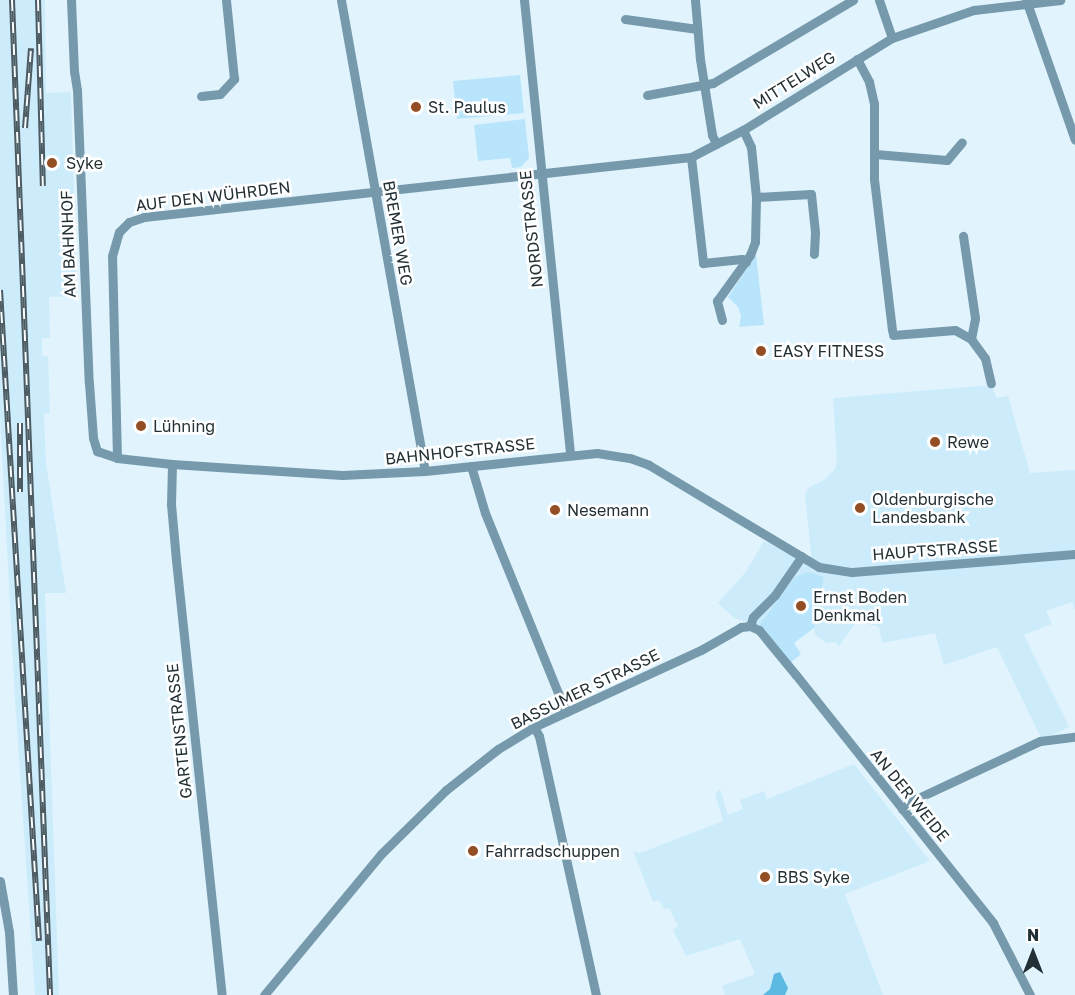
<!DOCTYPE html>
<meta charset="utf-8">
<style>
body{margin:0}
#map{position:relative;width:1075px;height:995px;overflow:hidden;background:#e1f4fe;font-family:"Golos Text",sans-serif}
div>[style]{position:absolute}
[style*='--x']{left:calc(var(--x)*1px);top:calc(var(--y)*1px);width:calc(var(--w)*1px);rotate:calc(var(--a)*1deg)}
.built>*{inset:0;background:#ccecfc}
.green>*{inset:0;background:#b8e5fb}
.water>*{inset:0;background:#5bb9e2}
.minor>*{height:9px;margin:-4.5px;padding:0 4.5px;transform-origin:4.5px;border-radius:4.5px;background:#769aac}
.rail>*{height:6px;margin-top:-3px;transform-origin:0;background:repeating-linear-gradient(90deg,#fff 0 11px,#4d5b62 0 22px);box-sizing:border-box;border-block:2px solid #4d5b62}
.dots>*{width:16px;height:16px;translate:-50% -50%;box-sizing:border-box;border:3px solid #fff;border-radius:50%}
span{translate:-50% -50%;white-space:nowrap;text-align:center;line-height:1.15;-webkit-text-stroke:5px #fff;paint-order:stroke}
.street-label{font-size:16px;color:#233036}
.poi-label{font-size:16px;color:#233036}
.left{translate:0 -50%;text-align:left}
.north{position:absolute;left:1003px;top:923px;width:60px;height:60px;-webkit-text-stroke:4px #fff;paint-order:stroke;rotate:0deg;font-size:16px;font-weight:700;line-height:24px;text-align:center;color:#233036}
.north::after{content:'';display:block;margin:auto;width:21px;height:27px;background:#233036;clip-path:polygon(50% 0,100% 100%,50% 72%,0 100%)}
</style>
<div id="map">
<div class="built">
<div style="clip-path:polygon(0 0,45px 0,46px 93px,71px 92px,77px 296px,49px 297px,50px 338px,42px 338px,42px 356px,48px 356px,50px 413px,44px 414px,46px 463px,66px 593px,45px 593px,59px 995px,35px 995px,15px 700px,0 416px)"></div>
<div style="clip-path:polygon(991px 385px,997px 398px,1008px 396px,1030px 473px,1075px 470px,1075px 610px,1072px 602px,1046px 611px,1052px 624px,1024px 635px,1069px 727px,1042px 740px,997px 647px,944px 665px,935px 633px,882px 643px,879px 627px,857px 621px,839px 646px,835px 642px,827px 643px,815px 635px,814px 628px,824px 577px,795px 577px,759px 625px,734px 618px,718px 603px,745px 573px,764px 541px,812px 564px,805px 494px,808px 488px,824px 480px,835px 469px,837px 459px,833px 398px)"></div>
<div style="clip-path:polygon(854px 764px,930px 861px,845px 894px,883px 995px,725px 995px,722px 986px,755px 974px,740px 939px,686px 956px,673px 930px,678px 926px,669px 908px,664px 909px,659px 900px,653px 902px,633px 851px,640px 853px,723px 821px,715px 794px,720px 789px,728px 815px,743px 809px,740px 800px,764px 791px,767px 799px)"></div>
</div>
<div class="green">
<div style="clip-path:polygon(520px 75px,524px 113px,457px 119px,453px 81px)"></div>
<div style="clip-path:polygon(525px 119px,529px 158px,521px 167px,512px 168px,510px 158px,478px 161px,474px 125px)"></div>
<div style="clip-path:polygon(756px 255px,764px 325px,739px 327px,741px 316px,738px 307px,728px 297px)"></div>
<div style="clip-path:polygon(808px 572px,824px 577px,814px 628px,794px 643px,801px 654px,790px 663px,759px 625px,795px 577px)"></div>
</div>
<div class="water">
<div style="clip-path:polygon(780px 972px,788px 988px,785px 995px,763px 995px,770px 989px,774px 974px)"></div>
</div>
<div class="minor">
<div style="--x:71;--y:0;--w:71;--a:87.6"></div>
<div style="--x:74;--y:71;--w:19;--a:81"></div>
<div style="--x:77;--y:90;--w:293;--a:87.7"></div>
<div style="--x:89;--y:383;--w:55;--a:85.8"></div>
<div style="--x:93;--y:438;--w:14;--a:73"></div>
<div style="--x:97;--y:451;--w:21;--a:19"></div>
<div style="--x:117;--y:458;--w:55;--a:6.2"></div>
<div style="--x:172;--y:464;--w:170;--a:3.7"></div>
<div style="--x:342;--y:475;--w:83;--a:-2.8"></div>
<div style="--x:425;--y:471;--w:173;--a:-6"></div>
<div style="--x:597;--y:453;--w:33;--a:9"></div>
<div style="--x:630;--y:458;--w:20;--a:20"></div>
<div style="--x:649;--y:465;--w:198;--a:31"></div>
<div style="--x:819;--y:567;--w:33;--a:9"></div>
<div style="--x:852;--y:572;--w:224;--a:-4.6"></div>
<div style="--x:341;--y:0;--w:478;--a:79.9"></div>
<div style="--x:524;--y:0;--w:457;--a:84.2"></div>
<div style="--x:695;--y:0;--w:59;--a:85.2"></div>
<div style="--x:700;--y:59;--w:77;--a:81"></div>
<div style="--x:712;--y:135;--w:10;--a:66"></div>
<div style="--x:879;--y:0;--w:40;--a:71.1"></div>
<div style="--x:1026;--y:0;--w:148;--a:70.7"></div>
<div style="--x:625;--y:19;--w:73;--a:7.9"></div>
<div style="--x:857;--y:59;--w:26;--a:62"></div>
<div style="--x:869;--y:82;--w:23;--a:77"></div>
<div style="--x:874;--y:104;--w:75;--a:90"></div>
<div style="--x:874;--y:179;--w:153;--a:83.2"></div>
<div style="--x:647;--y:95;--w:67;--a:-10.3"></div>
<div style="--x:713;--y:83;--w:163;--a:-30.7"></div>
<div style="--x:201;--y:96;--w:19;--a:-6"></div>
<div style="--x:220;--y:94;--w:21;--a:-47"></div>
<div style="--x:234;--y:79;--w:79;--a:-95.8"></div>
<div style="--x:875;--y:154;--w:72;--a:4.8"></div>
<div style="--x:947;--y:160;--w:23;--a:-50"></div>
<div style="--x:691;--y:157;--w:107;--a:83.5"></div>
<div style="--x:703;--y:263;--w:39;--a:-6"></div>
<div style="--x:742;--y:259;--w:5;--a:37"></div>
<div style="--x:756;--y:197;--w:55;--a:-3.1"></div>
<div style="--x:811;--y:194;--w:39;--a:84"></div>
<div style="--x:815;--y:233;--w:21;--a:93"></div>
<div style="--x:722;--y:320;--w:20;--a:-105"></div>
<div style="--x:717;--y:301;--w:57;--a:-54.3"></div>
<div style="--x:750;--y:255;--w:14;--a:-69"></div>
<div style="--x:755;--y:242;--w:45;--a:-88.7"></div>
<div style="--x:756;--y:197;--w:50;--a:-95.7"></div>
<div style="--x:751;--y:147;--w:19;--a:-115"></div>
<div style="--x:893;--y:335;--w:62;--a:-4.6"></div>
<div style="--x:955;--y:330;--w:18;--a:29"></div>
<div style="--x:971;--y:339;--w:21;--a:-79"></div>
<div style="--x:975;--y:318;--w:83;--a:-98.3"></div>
<div style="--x:971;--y:339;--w:24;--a:54"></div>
<div style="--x:985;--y:358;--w:26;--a:77"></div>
<div style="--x:117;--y:458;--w:202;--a:-91.4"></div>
<div style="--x:112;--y:256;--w:25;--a:-74"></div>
<div style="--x:119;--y:232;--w:14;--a:-45"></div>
<div style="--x:129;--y:222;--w:16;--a:-18"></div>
<div style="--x:144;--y:217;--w:550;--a:-6.26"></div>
<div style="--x:691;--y:157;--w:59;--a:-27.4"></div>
<div style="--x:743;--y:130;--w:175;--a:-31.7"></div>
<div style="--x:892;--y:38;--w:87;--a:-18.9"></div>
<div style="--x:974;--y:10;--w:87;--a:-6.6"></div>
<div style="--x:172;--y:464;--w:40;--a:91.4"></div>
<div style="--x:171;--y:504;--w:56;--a:84.9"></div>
<div style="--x:176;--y:560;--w:437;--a:84"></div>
<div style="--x:471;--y:466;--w:49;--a:73.4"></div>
<div style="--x:485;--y:513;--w:215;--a:67.9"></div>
<div style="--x:750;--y:626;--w:9;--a:-72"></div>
<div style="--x:753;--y:617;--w:31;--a:-45"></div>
<div style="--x:775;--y:595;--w:47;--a:-55.3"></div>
<div style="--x:534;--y:727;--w:10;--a:61"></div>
<div style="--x:539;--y:736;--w:265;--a:77.6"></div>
<div style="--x:902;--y:809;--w:17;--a:-36"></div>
<div style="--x:916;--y:799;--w:137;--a:-25.1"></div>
<div style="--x:1040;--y:741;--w:35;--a:-7"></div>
<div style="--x:0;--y:881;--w:52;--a:80"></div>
<div style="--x:9;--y:932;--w:63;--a:86.4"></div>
<div style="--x:264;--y:995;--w:183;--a:-50.3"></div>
<div style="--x:381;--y:854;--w:91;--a:-44.6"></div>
<div style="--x:446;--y:790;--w:66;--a:-38.3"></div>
<div style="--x:498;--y:749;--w:42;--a:-31.4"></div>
<div style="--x:534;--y:727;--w:184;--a:-24.8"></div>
<div style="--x:701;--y:650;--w:46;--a:-29.9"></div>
<div style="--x:741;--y:627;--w:9;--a:-6"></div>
<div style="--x:750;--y:626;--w:10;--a:24"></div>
<div style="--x:759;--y:630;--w:58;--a:50.6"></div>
<div style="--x:796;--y:675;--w:317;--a:51.5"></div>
<div style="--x:993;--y:923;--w:81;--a:62.8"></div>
</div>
<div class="rail">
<div style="--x:12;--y:0;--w:996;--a:87.81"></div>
<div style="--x:38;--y:0;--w:186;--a:88.5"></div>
<div style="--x:25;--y:128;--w:80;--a:-85.7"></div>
<div style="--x:0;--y:290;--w:652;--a:86.57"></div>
<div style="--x:20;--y:423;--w:69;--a:90"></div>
</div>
<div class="dots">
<div style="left:416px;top:107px;background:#934e24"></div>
<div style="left:52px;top:163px;background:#934e24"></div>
<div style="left:761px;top:351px;background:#934e24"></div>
<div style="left:141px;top:426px;background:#934e24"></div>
<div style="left:935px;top:442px;background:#934e24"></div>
<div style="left:860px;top:508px;background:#934e24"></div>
<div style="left:555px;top:510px;background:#934e24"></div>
<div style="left:801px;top:606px;background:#934e24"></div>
<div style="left:473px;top:851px;background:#934e24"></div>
<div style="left:765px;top:877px;background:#934e24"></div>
</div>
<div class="street-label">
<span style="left:794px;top:80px;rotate:-32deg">MITTELWEG</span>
<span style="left:213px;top:196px;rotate:-7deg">AUF DEN WÜHRDEN</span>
<span style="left:531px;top:229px;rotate:-96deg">NORDSTRASSE</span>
<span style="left:398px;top:233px;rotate:80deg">BREMER WEG</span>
<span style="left:68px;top:244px;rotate:-92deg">AM BAHNHOF</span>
<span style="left:460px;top:451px;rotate:-6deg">BAHNHOFSTRASSE</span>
<span style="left:935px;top:550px;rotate:-4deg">HAUPTSTRASSE</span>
<span style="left:585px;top:689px;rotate:-26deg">BASSUMER STRASSE</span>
<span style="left:179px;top:731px;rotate:-96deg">GARTENSTRASSE</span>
<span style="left:910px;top:795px;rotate:51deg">AN DER WEIDE</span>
</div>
<div class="poi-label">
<span class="left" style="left:428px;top:107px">St. Paulus</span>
<span class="left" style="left:66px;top:163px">Syke</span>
<span class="left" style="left:773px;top:351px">EASY FITNESS</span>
<span class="left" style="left:153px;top:426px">Lühning</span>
<span class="left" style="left:947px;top:442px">Rewe</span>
<span class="left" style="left:872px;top:508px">Oldenburgische<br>Landesbank</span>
<span class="left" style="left:567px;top:510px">Nesemann</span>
<span class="left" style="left:813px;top:606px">Ernst Boden<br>Denkmal</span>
<span class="left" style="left:485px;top:851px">Fahrradschuppen</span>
<span class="left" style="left:777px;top:877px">BBS Syke</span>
</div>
<div class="north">N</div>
</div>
